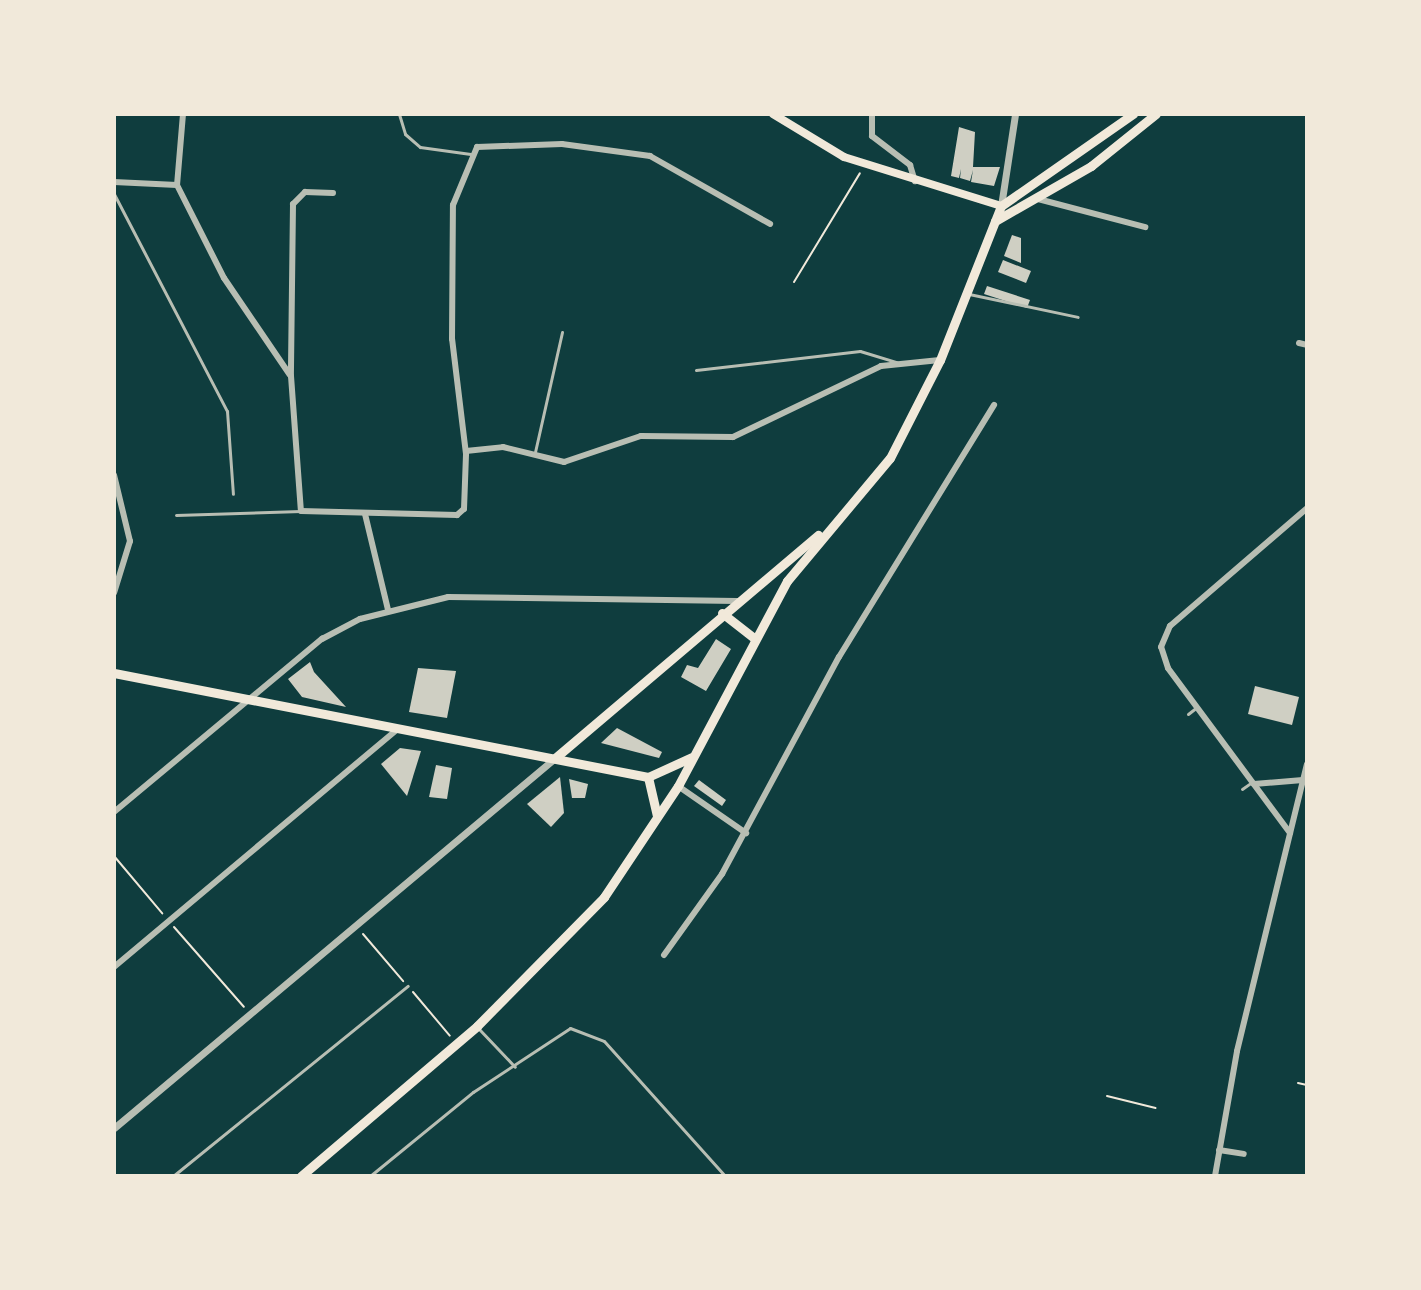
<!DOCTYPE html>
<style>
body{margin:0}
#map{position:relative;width:1421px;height:1290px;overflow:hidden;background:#0f3d3e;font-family:"Roboto Condensed",sans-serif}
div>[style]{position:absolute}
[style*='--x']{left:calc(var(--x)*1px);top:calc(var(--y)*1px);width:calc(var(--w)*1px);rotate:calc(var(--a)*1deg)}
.building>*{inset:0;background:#cfcfc3}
.path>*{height:2px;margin:-1px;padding:0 1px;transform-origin:1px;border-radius:1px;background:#f1e9da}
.service>*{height:3px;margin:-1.5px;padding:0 1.5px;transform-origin:1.5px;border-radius:1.5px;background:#b8beb3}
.minor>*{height:6px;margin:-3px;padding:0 3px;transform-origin:3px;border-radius:3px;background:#b8beb3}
.tertiary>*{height:7px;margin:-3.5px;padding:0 3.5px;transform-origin:3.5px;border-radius:3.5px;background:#b8beb3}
.secondary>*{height:8px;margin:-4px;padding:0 4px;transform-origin:4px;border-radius:4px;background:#f1e9da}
.primary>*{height:9px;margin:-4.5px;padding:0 4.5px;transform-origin:4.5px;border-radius:4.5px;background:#f1e9da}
span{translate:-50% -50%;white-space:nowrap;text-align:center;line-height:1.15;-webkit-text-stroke:8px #f1e9da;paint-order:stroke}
.frame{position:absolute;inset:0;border:116px solid #f1e9da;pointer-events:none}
</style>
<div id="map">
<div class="building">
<div style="clip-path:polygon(959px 127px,975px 132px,973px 167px,1000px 167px,994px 186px,971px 182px,973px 170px,970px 181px,960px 178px,961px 169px,959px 178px,951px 176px)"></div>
<div style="clip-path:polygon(1012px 235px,1021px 238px,1021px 263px,1004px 256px)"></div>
<div style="clip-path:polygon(1003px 260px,1031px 271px,1026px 283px,998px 272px)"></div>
<div style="clip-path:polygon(987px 286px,1030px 300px,1027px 308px,984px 294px)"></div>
<div style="clip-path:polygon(716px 639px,731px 649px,706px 691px,681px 677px,687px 665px,698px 668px)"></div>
<div style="clip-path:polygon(310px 662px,314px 672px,346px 707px,302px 697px,288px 679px)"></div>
<div style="clip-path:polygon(418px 668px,456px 671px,447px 718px,409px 712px)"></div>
<div style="clip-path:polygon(1255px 686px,1299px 697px,1292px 725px,1248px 714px)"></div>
<div style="clip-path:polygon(617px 728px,662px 752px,659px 758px,601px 743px)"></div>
<div style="clip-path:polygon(400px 748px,421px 751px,407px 796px,381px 764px)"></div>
<div style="clip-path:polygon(436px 765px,452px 768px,447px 799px,429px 797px)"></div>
<div style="clip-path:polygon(560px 777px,564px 813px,551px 827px,527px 804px)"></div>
<div style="clip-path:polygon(569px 779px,588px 784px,585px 798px,572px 798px)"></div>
<div style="clip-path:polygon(699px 780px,726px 800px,722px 806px,694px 786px)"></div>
</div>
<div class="path">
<div style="--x:794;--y:282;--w:127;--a:-58.8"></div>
<div style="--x:114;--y:856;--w:75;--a:49.9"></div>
<div style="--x:174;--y:927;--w:106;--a:48.8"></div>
<div style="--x:363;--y:934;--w:62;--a:49.6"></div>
<div style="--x:413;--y:992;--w:57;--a:49.9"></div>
<div style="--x:1298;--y:1083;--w:9;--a:13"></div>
<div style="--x:1107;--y:1096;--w:50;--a:13.8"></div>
</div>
<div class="service">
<div style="--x:399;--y:114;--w:21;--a:73"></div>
<div style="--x:405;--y:134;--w:20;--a:41"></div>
<div style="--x:420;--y:147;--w:51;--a:7.8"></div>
<div style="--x:114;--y:194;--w:245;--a:62.5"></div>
<div style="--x:227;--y:411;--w:83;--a:85.9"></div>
<div style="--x:969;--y:294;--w:111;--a:11.9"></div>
<div style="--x:696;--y:370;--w:165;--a:-6.6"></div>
<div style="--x:860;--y:351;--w:39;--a:17"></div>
<div style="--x:535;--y:452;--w:123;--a:-77.3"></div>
<div style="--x:176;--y:515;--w:125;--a:-1.8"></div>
<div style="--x:1188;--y:714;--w:11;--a:-38"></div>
<div style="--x:1242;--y:789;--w:12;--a:-35"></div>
<div style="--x:479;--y:1029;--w:52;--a:46.5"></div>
<div style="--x:173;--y:1176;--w:302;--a:-39"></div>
<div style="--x:370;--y:1176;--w:133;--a:-39.2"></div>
<div style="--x:473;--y:1092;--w:116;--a:-33.4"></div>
<div style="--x:570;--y:1028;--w:36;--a:21"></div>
<div style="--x:604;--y:1041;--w:181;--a:48.1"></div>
</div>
<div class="minor">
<div style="--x:183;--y:114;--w:71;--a:94.8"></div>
<div style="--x:177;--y:185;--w:104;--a:63.2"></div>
<div style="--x:224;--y:278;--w:117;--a:55.8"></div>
<div style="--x:872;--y:114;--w:22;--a:90"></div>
<div style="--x:872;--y:136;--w:48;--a:37.3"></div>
<div style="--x:910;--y:165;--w:17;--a:73"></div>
<div style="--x:114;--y:182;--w:63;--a:2.7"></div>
<div style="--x:333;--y:193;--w:28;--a:-178"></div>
<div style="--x:305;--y:192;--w:17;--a:135"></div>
<div style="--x:293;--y:204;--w:172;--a:90.7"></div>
<div style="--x:291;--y:376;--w:135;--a:85.8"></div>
<div style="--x:301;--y:511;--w:156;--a:1.5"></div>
<div style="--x:457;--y:515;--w:9;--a:-41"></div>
<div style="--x:464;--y:509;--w:55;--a:-87.9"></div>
<div style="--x:466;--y:454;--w:116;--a:-96.9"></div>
<div style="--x:452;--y:339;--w:134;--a:-89.6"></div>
<div style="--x:453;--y:205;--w:63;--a:-67.5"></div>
<div style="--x:477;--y:147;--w:85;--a:-2"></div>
<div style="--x:562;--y:144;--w:89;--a:7.8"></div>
<div style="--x:650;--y:156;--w:138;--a:29.5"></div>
<div style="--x:1038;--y:199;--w:111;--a:14.7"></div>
<div style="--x:1299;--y:343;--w:8;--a:14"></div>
<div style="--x:466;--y:451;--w:37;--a:-6"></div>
<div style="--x:503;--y:447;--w:63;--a:13.8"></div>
<div style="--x:564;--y:462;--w:81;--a:-18.7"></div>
<div style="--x:641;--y:436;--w:92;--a:0.6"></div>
<div style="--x:733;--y:437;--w:164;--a:-25.6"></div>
<div style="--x:881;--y:366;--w:59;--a:-5.8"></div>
<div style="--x:114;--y:475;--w:68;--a:76.4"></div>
<div style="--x:130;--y:541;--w:54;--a:107.1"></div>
<div style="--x:365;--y:514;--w:99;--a:76.5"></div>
<div style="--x:1254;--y:784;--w:49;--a:-4.7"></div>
<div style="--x:678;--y:786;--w:83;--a:34.7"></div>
<div style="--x:114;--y:812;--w:271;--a:-39.8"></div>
<div style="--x:322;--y:639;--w:43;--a:-27.8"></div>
<div style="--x:360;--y:619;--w:91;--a:-14"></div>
<div style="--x:448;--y:597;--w:289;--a:0.8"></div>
<div style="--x:1290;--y:833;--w:205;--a:-126.5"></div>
<div style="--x:1168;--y:668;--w:22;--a:-108"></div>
<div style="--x:1161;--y:647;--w:23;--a:-67"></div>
<div style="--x:1170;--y:626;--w:181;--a:-40.7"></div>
<div style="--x:664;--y:955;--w:100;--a:-54.4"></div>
<div style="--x:722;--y:874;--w:247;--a:-61.7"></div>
<div style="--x:839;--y:657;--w:296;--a:-58.4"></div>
<div style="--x:114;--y:967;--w:368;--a:-40"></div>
<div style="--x:1219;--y:1150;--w:25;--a:9"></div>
<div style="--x:1215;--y:1176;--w:127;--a:-80"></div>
<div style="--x:1237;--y:1051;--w:295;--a:-76.3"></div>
</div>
<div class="tertiary">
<div style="--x:1001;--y:206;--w:93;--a:-81.3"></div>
<div style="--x:114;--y:1128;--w:576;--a:-40"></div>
</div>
<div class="secondary">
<div style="--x:773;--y:114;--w:83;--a:31.2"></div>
<div style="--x:844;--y:157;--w:164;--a:17.3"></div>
</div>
<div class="primary">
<div style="--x:995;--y:221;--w:111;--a:-29.8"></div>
<div style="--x:1091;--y:166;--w:83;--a:-38.7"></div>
<div style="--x:722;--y:613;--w:41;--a:38"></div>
<div style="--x:114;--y:673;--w:544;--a:11.02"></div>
<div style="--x:648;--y:777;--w:48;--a:-24.4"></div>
<div style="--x:555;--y:758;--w:345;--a:-40.3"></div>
<div style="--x:648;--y:777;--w:39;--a:77"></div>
<div style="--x:301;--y:1176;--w:231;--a:-40.4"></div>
<div style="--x:477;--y:1026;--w:181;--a:-45.4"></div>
<div style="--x:604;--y:897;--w:133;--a:-56.3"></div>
<div style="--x:678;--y:786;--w:232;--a:-62"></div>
<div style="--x:787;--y:581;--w:160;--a:-50.1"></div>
<div style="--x:890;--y:458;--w:110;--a:-63"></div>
<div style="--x:940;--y:360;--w:166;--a:-68.4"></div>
<div style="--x:1001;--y:206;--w:161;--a:-34.9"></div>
</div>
<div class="frame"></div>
</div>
